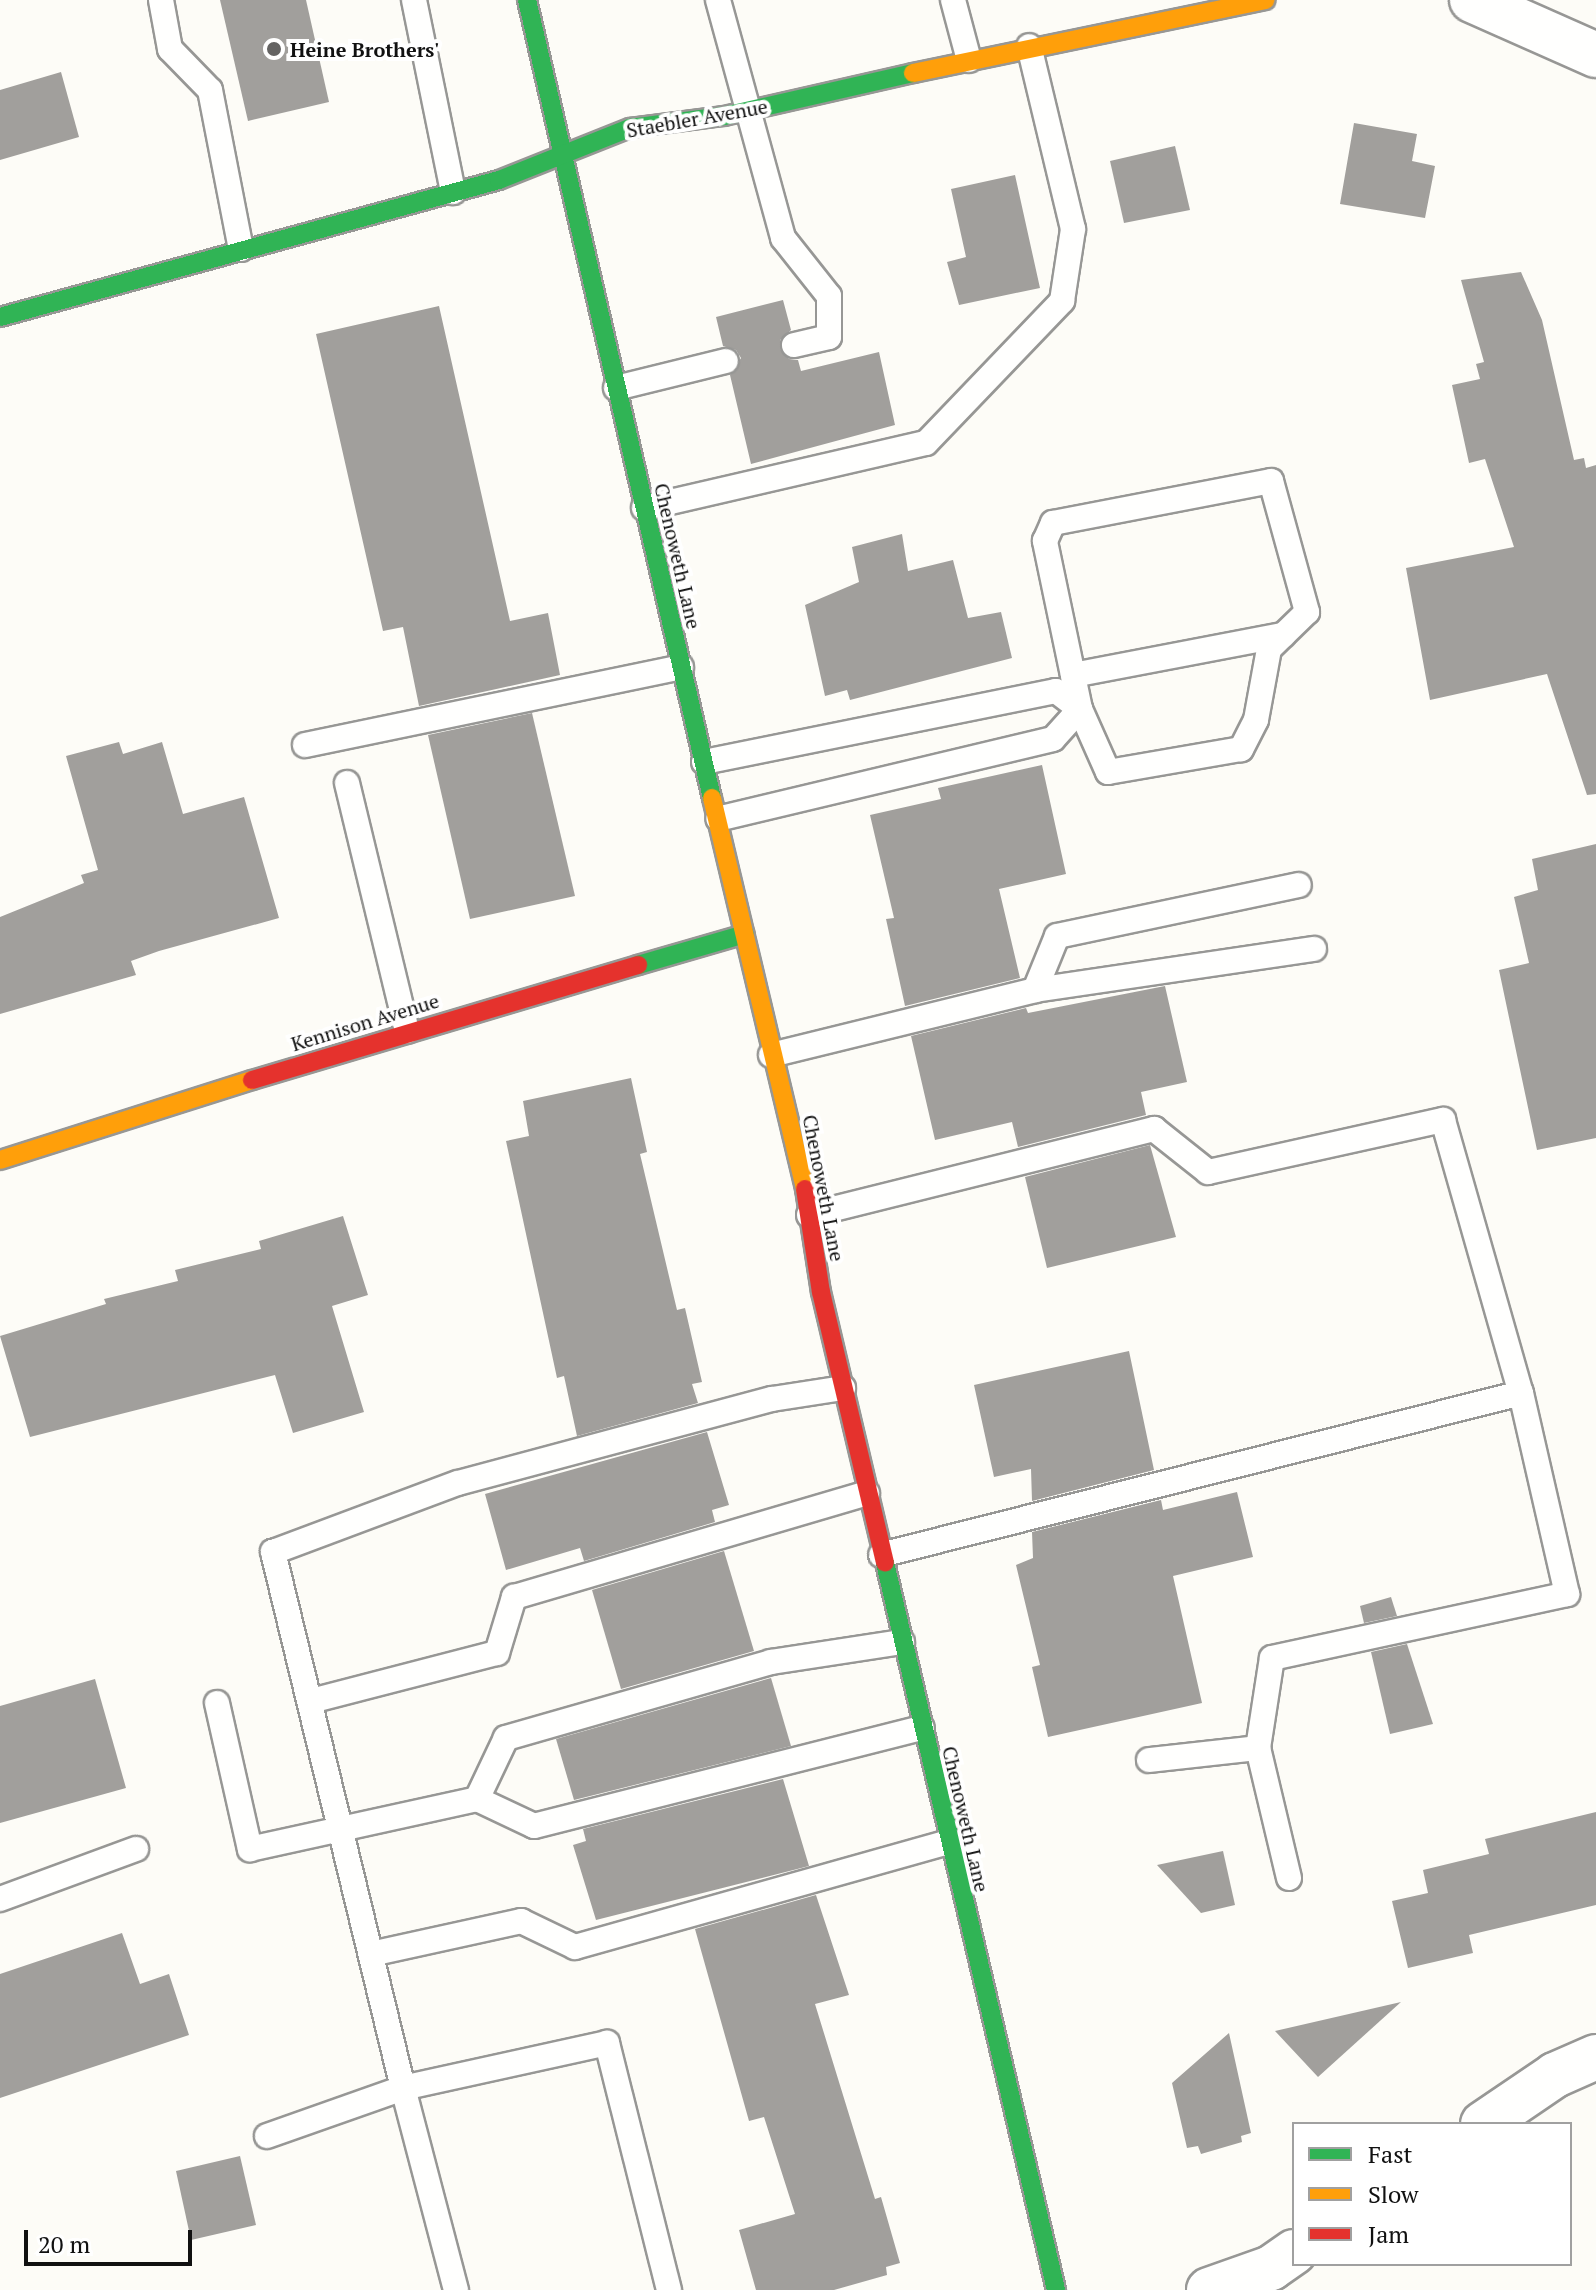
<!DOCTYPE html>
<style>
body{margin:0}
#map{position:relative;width:1596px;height:2290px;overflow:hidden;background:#fdfcf7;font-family:"PT Serif",serif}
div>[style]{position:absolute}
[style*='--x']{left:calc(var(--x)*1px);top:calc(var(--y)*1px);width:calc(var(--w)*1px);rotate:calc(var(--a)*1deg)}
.building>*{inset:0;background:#a19f9c}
.roads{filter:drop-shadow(2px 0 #979795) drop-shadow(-2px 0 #979795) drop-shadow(0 2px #979795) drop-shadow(0 -2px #979795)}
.lane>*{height:24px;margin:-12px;padding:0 12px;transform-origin:12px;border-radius:12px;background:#fffffe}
.street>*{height:44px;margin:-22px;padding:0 22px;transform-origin:22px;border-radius:22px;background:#fffffe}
.fast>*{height:18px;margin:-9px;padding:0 9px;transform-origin:9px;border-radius:9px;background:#30b455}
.slow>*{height:18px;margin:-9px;padding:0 9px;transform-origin:9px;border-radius:9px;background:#ff9f0a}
.jam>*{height:18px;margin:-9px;padding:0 9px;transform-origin:9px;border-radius:9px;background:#e5322d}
.dots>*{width:22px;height:22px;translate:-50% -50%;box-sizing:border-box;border:4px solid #fff;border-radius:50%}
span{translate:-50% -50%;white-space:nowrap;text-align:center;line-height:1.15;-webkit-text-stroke:8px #fff;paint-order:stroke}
.poi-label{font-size:20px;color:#111;font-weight:700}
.left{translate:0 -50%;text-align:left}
.street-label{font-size:20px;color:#111}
.legend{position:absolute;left:1292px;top:2122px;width:280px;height:144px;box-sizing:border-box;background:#fff;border:2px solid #a0a0a0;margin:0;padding:10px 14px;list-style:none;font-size:24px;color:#111}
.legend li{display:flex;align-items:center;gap:16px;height:40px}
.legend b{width:40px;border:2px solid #a0a0a0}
.scale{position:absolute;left:24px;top:2230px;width:168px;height:36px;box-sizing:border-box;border:4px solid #111;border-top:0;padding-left:10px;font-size:24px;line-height:28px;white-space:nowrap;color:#111;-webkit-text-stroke:6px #fff;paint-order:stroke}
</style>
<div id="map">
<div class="building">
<div style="clip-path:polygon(220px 0,306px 0,329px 102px,248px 121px)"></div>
<div style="clip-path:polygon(61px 72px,79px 137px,0 160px,0 90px)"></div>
<div style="clip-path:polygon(1354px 123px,1417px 134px,1412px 161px,1435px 166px,1425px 218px,1340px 204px)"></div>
<div style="clip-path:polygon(1175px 146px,1190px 210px,1124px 223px,1110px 161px)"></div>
<div style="clip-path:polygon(1015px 175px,1040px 288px,959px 305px,947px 262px,966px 257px,951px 189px)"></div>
<div style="clip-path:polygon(1521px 272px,1542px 320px,1574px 460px,1584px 458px,1586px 468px,1596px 465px,1596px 794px,1587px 795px,1547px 674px,1430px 700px,1406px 568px,1514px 547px,1485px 459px,1469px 463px,1452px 385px,1480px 379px,1476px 364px,1484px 362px,1461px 280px)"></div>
<div style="clip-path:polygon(783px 300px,791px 330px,780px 340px,780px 349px,789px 359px,798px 360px,801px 371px,879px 352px,895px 425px,751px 464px,730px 375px,741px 358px,736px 350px,723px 346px,716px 317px)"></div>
<div style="clip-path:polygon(439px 306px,510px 621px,548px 613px,560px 675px,419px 706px,403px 627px,383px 631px,316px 334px)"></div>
<div style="clip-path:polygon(902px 534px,908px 571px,953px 560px,968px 618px,1001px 612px,1012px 658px,850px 700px,847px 690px,825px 696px,805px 605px,859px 582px,852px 547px)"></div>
<div style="clip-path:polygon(532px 713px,575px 896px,470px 919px,428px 735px)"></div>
<div style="clip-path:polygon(119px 742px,123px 754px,162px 742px,183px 814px,244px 797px,279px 918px,159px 951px,131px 961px,136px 975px,0 1014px,0 917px,84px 883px,81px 875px,98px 870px,66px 756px)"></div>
<div style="clip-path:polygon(1042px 765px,1066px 874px,999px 889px,1020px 978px,905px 1006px,886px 919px,894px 918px,870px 815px,941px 799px,938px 788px)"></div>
<div style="clip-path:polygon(1596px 844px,1596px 1138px,1537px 1150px,1499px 970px,1529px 963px,1514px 897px,1538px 890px,1532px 859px)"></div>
<div style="clip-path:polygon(1165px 986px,1187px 1082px,1141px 1092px,1146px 1115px,1018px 1147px,1012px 1122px,935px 1140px,911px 1036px,1026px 1008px,1028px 1013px)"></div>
<div style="clip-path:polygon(631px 1078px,647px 1152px,640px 1154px,677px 1310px,685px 1308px,702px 1382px,692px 1384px,698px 1403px,577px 1436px,564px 1376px,557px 1378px,506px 1141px,529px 1136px,523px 1101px)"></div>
<div style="clip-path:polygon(1150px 1145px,1176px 1237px,1047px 1268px,1025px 1177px)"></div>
<div style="clip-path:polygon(343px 1216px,368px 1295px,332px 1306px,364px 1412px,293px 1433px,275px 1375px,30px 1437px,0 1336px,106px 1304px,104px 1299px,178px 1281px,175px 1270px,261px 1249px,259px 1241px)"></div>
<div style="clip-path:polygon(1129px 1351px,1154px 1470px,1032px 1501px,1031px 1469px,994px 1477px,974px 1385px)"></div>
<div style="clip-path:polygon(707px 1432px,729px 1505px,712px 1510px,715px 1522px,584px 1561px,580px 1548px,506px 1570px,485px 1494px)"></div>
<div style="clip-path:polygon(1237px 1492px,1253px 1557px,1173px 1576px,1202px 1703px,1048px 1737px,1032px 1667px,1040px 1665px,1016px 1565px,1033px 1558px,1032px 1532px,1161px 1500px,1163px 1510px)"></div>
<div style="clip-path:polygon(724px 1551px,754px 1651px,621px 1689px,592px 1590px)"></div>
<div style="clip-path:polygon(1391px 1597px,1397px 1616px,1364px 1623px,1360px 1606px)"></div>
<div style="clip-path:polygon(1407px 1644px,1433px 1724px,1390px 1734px,1371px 1652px)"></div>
<div style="clip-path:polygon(771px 1678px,791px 1746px,574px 1800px,556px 1739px)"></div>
<div style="clip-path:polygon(95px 1679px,126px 1788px,0 1823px,0 1706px)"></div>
<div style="clip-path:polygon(783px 1779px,809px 1866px,596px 1920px,573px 1845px,586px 1841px,583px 1829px)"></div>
<div style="clip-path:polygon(1596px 1812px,1596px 1905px,1469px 1935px,1473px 1953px,1408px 1968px,1392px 1901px,1428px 1893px,1423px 1870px,1489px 1854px,1485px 1839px)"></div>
<div style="clip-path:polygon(1223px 1851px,1235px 1905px,1201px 1913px,1157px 1865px)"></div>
<div style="clip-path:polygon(816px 1895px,849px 1995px,815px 2004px,875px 2199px,881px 2197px,900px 2263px,886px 2267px,887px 2275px,834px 2290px,756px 2290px,739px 2230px,795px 2214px,764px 2117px,749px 2121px,695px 1929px)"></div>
<div style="clip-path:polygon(122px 1933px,140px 1984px,169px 1974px,189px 2035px,0 2098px,0 1974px)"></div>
<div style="clip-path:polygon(1401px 2002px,1318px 2077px,1275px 2031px)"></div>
<div style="clip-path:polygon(1229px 2033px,1251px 2133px,1241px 2136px,1242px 2142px,1201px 2154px,1198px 2146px,1187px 2148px,1172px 2083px)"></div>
<div style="clip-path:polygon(240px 2156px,256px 2225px,191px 2240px,176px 2171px)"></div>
</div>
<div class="roads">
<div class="lane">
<div style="--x:161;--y:0;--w:50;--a:79.6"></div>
<div style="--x:170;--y:49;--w:57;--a:45.7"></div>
<div style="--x:210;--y:90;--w:162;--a:79"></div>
<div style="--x:414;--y:0;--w:196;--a:78.5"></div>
<div style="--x:718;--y:0;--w:247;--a:74.7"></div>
<div style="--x:783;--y:238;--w:74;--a:51.6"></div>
<div style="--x:829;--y:296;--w:41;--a:90"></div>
<div style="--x:829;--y:337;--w:36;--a:167"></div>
<div style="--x:953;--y:0;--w:62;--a:75.1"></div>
<div style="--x:616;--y:388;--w:113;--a:-13.8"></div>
<div style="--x:1271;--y:481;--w:136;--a:74.6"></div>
<div style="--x:1307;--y:612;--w:53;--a:135.8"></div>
<div style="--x:1269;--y:649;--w:72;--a:100.4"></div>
<div style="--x:1256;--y:720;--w:33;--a:117"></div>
<div style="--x:1241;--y:749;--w:135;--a:170.2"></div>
<div style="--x:1108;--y:772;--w:69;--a:-114"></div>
<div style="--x:1080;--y:709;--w:172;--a:-101.8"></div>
<div style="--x:1045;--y:541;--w:20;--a:-66"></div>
<div style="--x:1053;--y:523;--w:222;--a:-10.9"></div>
<div style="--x:644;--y:508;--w:289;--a:-13"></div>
<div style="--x:926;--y:443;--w:197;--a:-46.2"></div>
<div style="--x:1062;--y:301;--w:73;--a:-81.3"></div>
<div style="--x:1073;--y:229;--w:188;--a:-103.5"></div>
<div style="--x:1073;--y:675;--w:214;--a:-10.8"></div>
<div style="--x:305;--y:745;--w:384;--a:-11.7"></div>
<div style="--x:704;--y:762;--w:359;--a:-11.4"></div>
<div style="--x:1056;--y:691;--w:30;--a:37"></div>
<div style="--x:1080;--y:709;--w:40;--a:132"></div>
<div style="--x:1053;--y:739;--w:344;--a:166.6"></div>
<div style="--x:347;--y:783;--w:255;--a:76.4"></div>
<div style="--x:1035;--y:990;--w:58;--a:-67.8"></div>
<div style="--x:1057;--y:936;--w:247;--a:-11.9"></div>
<div style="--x:771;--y:1055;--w:272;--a:-13.8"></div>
<div style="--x:1035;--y:990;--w:282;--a:-8.4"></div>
<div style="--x:809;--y:1215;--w:356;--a:-14"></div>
<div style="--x:1154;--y:1129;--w:69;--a:38.5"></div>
<div style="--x:1208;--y:1172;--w:241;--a:-12.5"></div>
<div style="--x:1443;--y:1120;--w:284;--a:74.1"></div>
<div style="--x:1521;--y:1393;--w:660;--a:165.8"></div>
<div style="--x:902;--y:1642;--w:133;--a:171.3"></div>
<div style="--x:771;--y:1662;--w:276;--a:164"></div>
<div style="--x:506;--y:1738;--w:68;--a:115.4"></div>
<div style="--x:477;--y:1799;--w:63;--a:25.3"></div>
<div style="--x:534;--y:1826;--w:400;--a:-14.2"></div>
<div style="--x:311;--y:1701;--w:192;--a:-14.5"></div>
<div style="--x:497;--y:1653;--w:59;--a:-73.1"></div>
<div style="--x:514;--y:1597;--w:368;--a:-16.4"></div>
<div style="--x:217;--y:1703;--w:150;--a:77.3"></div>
<div style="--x:250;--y:1849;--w:232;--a:-12.4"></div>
<div style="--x:1149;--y:1760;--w:110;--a:-6.3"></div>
<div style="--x:1289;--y:1878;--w:134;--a:-103.4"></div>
<div style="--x:1258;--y:1748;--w:91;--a:-81.2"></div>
<div style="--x:1272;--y:1658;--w:302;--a:-12.2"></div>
<div style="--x:1567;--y:1594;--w:206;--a:-102.9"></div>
<div style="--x:0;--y:1899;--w:145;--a:-20.2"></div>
<div style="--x:371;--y:1954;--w:154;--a:-12.4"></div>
<div style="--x:521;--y:1921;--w:60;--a:25.7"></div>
<div style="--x:575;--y:1947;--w:388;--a:-15.7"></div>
<div style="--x:267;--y:2136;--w:144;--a:-19.4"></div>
<div style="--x:403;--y:2088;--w:209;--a:75.3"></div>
<div style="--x:669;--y:2290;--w:255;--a:-104.1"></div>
<div style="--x:607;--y:2043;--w:209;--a:167.6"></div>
<div style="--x:403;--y:2088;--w:552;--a:-103.63"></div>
<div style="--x:273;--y:1552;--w:197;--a:-20.5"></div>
<div style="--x:458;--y:1483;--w:325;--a:-15"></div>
<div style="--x:772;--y:1399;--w:72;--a:-8.8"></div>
</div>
<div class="street">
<div style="--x:1472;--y:0;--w:136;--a:23.9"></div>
<div style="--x:1483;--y:2124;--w:87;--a:-34.2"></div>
<div style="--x:1555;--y:2075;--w:45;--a:-23.7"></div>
<div style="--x:1209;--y:2290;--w:66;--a:-19.5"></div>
<div style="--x:1271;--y:2268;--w:28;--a:-35"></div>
</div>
<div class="fast">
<div style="--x:527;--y:0;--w:819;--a:76.95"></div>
<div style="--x:0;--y:317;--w:517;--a:-15.35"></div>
<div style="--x:499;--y:180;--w:141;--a:-21.7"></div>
<div style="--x:630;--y:128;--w:95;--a:-7.3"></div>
<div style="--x:724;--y:116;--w:194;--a:-12.8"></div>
<div style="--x:638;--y:965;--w:111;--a:-16.2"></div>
<div style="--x:885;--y:1563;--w:747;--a:76.76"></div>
</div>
<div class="slow">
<div style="--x:913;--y:73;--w:360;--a:-11.7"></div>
<div style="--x:712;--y:798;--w:402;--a:76.6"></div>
<div style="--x:0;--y:1160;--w:264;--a:-17.6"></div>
</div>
<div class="jam">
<div style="--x:252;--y:1080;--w:403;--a:-16.6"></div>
<div style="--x:805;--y:1189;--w:104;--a:81.2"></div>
<div style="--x:821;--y:1292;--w:278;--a:76.7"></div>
</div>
</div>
<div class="dots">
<div style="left:274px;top:49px;background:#646362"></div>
</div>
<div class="poi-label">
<span class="left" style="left:290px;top:49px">Heine Brothers'</span>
</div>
<div class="street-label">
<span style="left:697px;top:118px;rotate:-10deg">Staebler Avenue</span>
<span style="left:678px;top:556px;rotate:77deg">Chenoweth Lane</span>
<span style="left:365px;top:1022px;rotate:-17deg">Kennison Avenue</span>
<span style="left:824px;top:1188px;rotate:79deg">Chenoweth Lane</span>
<span style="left:966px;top:1819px;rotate:77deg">Chenoweth Lane</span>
</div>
<ul class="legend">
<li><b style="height:10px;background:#30b455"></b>Fast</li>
<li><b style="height:10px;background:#ff9f0a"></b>Slow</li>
<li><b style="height:10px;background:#e5322d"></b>Jam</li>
</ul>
<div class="scale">20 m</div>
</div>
